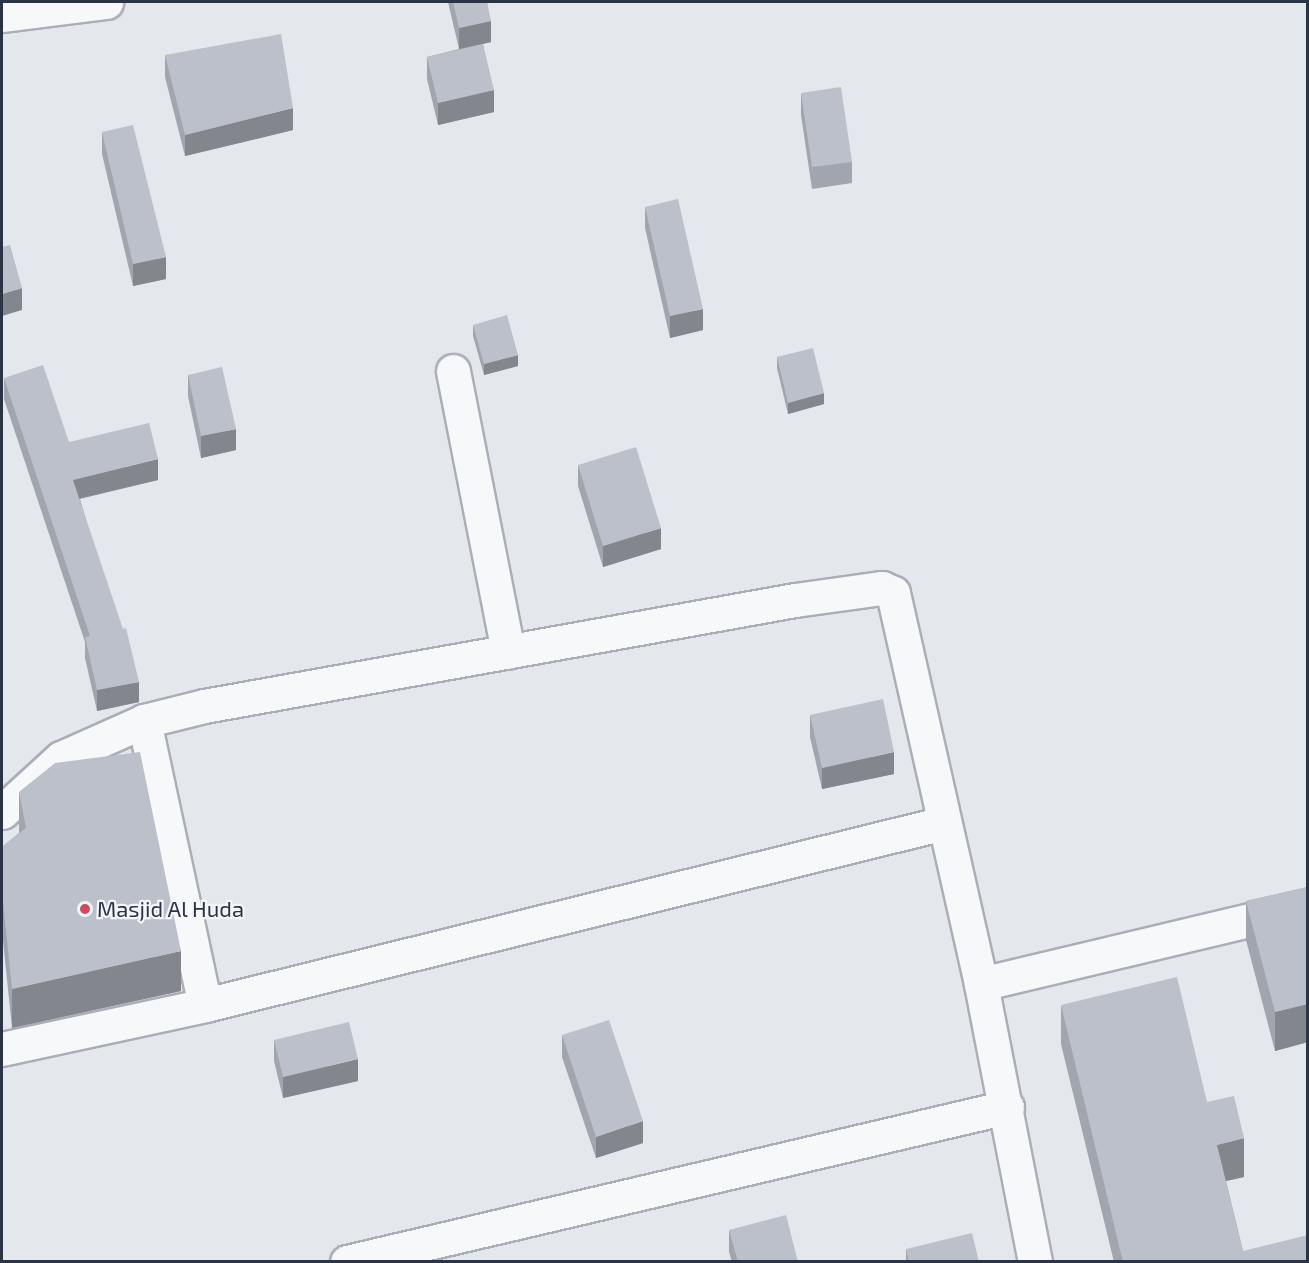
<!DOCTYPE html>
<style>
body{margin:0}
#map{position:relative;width:1309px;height:1263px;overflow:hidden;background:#e4e7ec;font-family:"Exo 2",sans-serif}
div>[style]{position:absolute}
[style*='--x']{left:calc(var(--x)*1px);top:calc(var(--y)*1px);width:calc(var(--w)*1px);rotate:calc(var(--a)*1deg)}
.roads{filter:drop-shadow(2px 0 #a9aeb7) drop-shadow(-2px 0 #a9aeb7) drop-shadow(0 2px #a9aeb7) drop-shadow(0 -2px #a9aeb7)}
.street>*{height:33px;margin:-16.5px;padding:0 16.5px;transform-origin:16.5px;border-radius:16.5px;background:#f7f8fa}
.wall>*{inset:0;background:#a1a5ae}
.shaded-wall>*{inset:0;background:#83868d}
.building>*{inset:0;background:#bbc0ca}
.dots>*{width:16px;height:16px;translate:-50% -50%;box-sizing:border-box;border:3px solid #f4f6f9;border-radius:50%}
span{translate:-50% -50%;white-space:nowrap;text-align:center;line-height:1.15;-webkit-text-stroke:4.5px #f4f6f9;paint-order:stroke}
.poi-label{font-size:22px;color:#2b3445}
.left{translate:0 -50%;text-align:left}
.frame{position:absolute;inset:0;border:3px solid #2b3445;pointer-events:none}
</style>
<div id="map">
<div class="roads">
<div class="street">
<div style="--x:2;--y:15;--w:105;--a:-7.1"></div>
<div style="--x:453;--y:371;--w:286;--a:78.9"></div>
<div style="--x:144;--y:721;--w:290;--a:77.9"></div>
<div style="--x:2;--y:812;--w:80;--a:-42.5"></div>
<div style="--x:61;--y:758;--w:91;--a:-24"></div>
<div style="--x:144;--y:721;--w:62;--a:-14"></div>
<div style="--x:204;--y:706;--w:600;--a:-10.17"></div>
<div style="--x:795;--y:600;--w:88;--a:-7.9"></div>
<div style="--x:882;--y:588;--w:12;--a:24"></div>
<div style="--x:893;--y:593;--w:401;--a:77.3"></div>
<div style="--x:981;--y:984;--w:283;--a:79"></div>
<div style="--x:981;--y:984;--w:336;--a:-13.4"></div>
<div style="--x:2;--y:1049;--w:208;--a:-12.2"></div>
<div style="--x:205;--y:1005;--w:761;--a:-13.84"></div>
<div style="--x:347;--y:1262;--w:678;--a:-13.22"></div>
</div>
</div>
<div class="wall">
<div style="clip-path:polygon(448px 2px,487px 2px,491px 42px,483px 44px,494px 112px,438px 125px,427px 79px,427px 57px,459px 49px)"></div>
<div style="clip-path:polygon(165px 55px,293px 130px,185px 156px,165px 77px)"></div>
<div style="clip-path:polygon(801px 93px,852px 162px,852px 183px,812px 189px,801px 115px)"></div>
<div style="clip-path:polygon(102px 132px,166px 279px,133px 286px,102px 154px)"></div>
<div style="clip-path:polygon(645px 207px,703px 330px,670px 338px,645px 228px)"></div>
<div style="clip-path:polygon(473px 325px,518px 366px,484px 375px,473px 336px)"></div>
<div style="clip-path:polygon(777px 357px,824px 404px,788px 414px,777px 368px)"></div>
<div style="clip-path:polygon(188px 375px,236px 450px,201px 458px,188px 396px)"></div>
<div style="clip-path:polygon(4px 378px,69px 442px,158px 480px,80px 499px,139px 702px,97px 711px,85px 658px,85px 642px,4px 399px)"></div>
<div style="clip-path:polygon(578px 465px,661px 549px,603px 567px,578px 486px)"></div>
<div style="clip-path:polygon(810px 715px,894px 774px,822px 789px,810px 737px)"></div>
<div style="clip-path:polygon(19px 792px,181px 991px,12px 1028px,2px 931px,2px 847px,19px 833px)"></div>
<div style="clip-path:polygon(1308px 887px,1308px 1042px,1275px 1051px,1246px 940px,1246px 901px)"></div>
<div style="clip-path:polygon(1061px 1005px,1207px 1102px,1244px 1177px,1226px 1181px,1243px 1251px,1308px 1262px,1114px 1262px,1061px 1044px)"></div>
<div style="clip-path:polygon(562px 1035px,643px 1143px,596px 1158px,562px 1057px)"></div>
<div style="clip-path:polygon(274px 1040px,358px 1081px,283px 1098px,274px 1061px)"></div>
<div style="clip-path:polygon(729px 1230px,798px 1262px,732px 1262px,729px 1252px)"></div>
<div style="clip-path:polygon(906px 1249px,979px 1262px,906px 1262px)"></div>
</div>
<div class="shaded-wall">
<div style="clip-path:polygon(491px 21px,491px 42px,459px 49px,459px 28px)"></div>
<div style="clip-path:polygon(494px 90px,494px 112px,438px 125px,438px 103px)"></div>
<div style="clip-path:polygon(293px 108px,293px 130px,185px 156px,185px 135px)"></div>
<div style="clip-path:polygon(166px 257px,166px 279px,133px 286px,133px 264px)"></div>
<div style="clip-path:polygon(22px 288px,22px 310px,2px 316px,2px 294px)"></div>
<div style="clip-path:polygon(703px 309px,703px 330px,670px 338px,670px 316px)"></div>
<div style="clip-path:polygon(518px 355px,518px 366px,484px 375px,484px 364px)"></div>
<div style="clip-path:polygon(824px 393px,824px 404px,788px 414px,788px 403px)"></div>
<div style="clip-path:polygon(236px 429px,236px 450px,201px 458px,201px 436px)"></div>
<div style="clip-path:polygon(158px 459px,158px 480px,73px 500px,73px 480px)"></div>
<div style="clip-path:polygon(661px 528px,661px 549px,603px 567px,603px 546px)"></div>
<div style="clip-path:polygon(139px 682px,139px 702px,97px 711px,97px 690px)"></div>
<div style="clip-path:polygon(894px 752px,894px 774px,822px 789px,822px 768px)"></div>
<div style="clip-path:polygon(181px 951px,181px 991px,12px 1028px,12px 989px)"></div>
<div style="clip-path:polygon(1308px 1004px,1308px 1042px,1275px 1051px,1275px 1012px)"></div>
<div style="clip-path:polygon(358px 1059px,358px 1081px,283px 1098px,283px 1077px)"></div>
<div style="clip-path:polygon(643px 1121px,643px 1143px,596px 1158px,596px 1137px)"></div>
<div style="clip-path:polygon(1244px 1138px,1244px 1177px,1217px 1183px,1217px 1145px)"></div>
</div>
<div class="building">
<div style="clip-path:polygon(453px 2px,487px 2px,491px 21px,459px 28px)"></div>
<div style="clip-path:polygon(281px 34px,293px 108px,185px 135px,165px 55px)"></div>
<div style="clip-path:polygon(483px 44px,494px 90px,438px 103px,427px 57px)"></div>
<div style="clip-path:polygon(841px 87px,852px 162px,812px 167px,801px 93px)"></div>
<div style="clip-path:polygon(133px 125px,166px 257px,133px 264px,102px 132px)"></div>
<div style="clip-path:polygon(678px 199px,703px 309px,670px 316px,645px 207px)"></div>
<div style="clip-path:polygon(10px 245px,22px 288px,2px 294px,2px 247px)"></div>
<div style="clip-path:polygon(507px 315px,518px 355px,484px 364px,473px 325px)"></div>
<div style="clip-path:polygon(813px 348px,824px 393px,788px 403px,777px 357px)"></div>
<div style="clip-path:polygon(43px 365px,69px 442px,149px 423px,158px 459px,73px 480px,123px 629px,126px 628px,139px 682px,97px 690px,85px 637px,90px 636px,4px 378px)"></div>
<div style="clip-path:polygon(222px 367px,236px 429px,201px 436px,188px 375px)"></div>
<div style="clip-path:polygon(636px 447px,661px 528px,603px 546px,578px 465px)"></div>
<div style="clip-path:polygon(883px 699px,894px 752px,822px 768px,810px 715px)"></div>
<div style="clip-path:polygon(140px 752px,181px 951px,12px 989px,2px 892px,2px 847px,26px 828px,19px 792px,55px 763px)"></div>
<div style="clip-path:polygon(1308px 887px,1308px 1004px,1275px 1012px,1246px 901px)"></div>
<div style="clip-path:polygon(1177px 977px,1207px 1102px,1234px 1096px,1244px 1138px,1217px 1145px,1243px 1251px,1308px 1235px,1308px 1262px,1123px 1262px,1061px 1005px)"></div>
<div style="clip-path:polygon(609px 1020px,643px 1121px,596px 1137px,562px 1035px)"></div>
<div style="clip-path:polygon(349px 1022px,358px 1059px,283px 1077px,274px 1040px)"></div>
<div style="clip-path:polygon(786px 1215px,798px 1262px,738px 1262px,729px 1230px)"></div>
<div style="clip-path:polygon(972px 1233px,979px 1262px,909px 1262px,906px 1249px)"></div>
</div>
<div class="dots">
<div style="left:85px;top:909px;background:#d1495b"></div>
</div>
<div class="poi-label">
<span class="left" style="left:97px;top:909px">Masjid Al Huda</span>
</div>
<div class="frame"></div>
</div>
